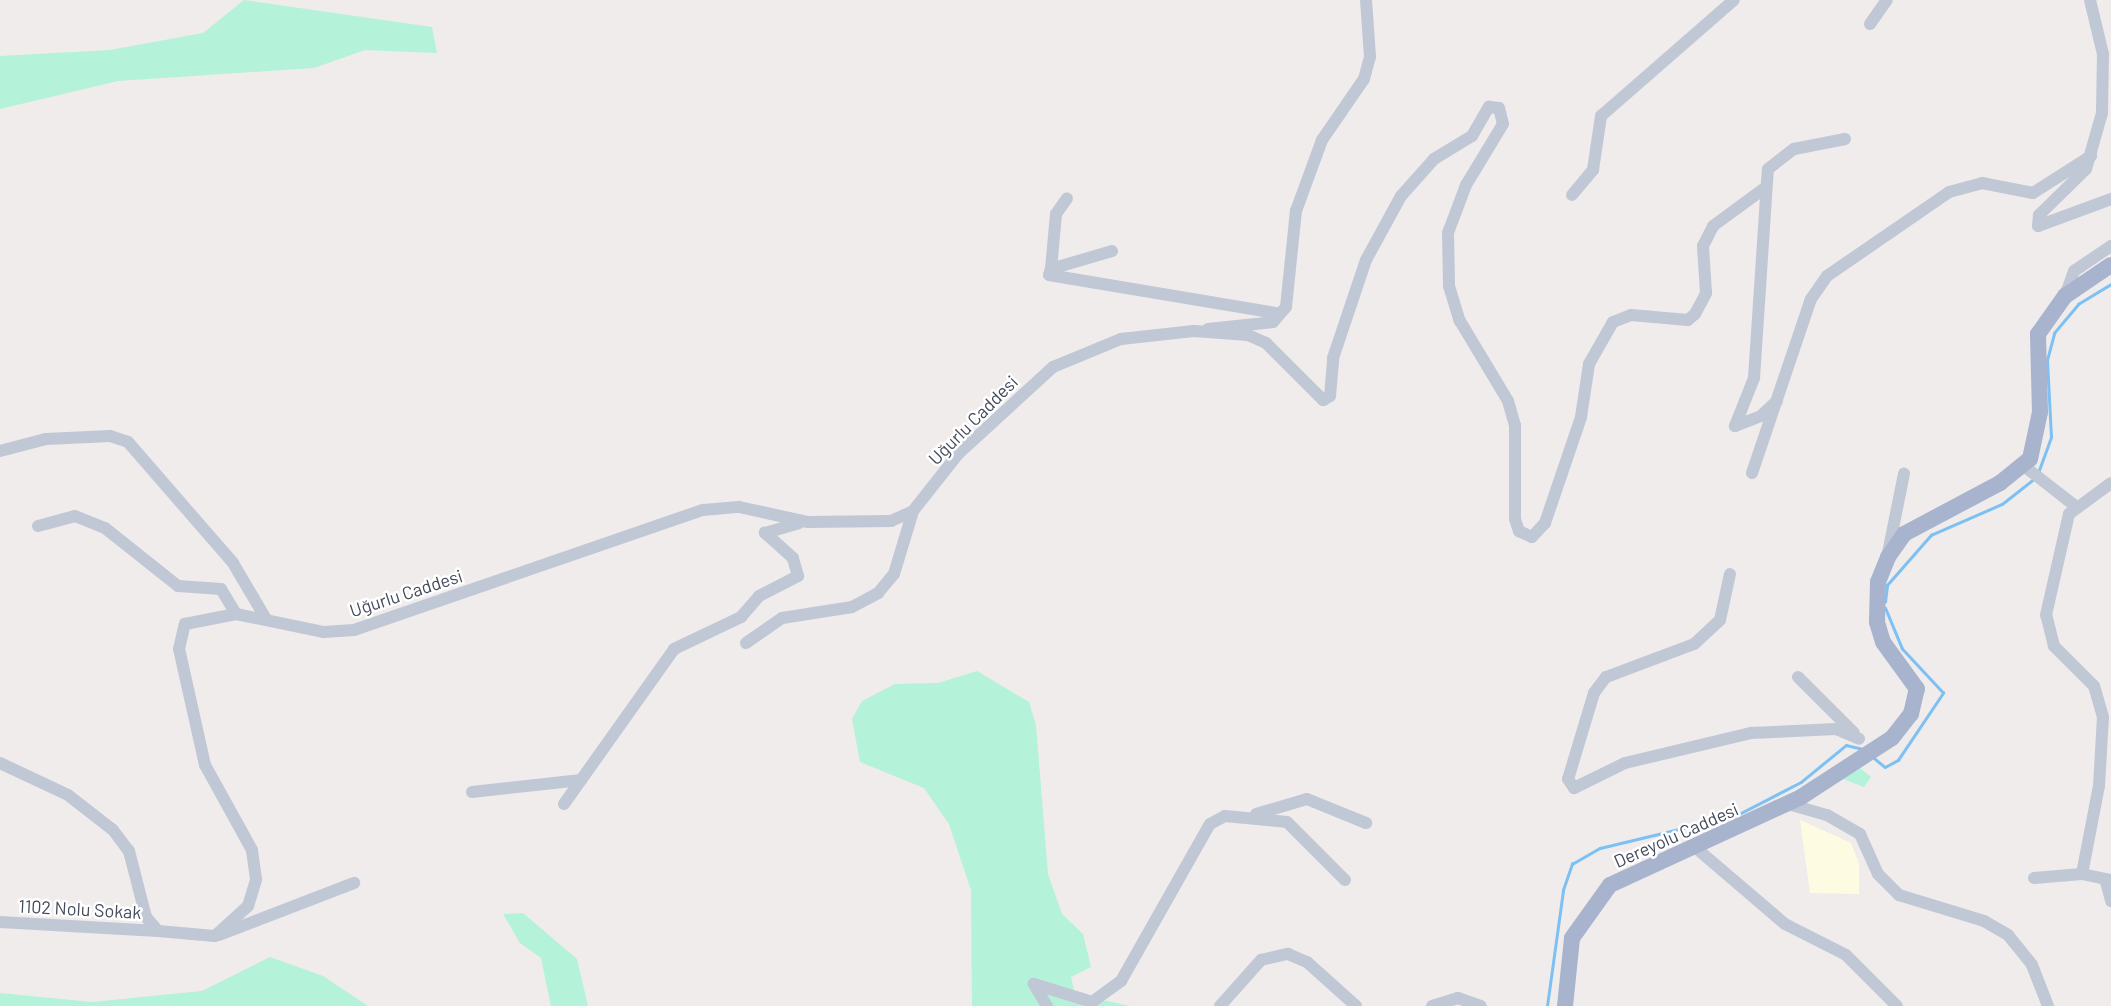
<!DOCTYPE html>
<meta charset="utf-8">
<style>
body{margin:0}
#map{position:relative;width:2111px;height:1006px;overflow:hidden;background:#efeceb;font-family:Barlow,sans-serif}
div>[style]{position:absolute}
[style*='--x']{left:calc(var(--x)*1px);top:calc(var(--y)*1px);width:calc(var(--w)*1px);rotate:calc(var(--a)*1deg)}
.commercial>*{inset:0;background:#fdfbe1}
.green>*{inset:0;background:#b4f2da}
.stream>*{height:2.5px;margin:-1.25px;padding:0 1.25px;transform-origin:1.25px;border-radius:1.25px;background:#7dc0f3}
.minor>*{height:12px;margin:-6px;padding:0 6px;transform-origin:6px;border-radius:6px;background:#c0c7d5}
.major>*{height:16px;margin:-8px;padding:0 8px;transform-origin:8px;border-radius:8px;background:#a8b3ce}
span{translate:-50% -50%;white-space:nowrap;text-align:center;line-height:1.15;-webkit-text-stroke:5px #fff;paint-order:stroke}
.street-label{font-size:18px;color:#434a5b}
</style>
<div id="map">
<div class="commercial">
<div style="clip-path:polygon(1800px 820px,1851px 843px,1859px 864px,1859px 894px,1810px 893px)"></div>
</div>
<div class="green">
<div style="clip-path:polygon(244px 0,432px 27px,437px 53px,365px 50px,314px 68px,118px 81px,0 109px,0 56px,110px 50px,203px 33px)"></div>
<div style="clip-path:polygon(977px 671px,1029px 702px,1036px 725px,1048px 874px,1062px 914px,1083px 934px,1091px 967px,1071px 977px,1075px 994px,1130px 1006px,972px 1006px,971px 890px,949px 824px,924px 788px,860px 762px,852px 719px,862px 701px,895px 684px,938px 683px)"></div>
<div style="clip-path:polygon(1856px 765px,1871px 777px,1864px 787px,1838px 777px)"></div>
<div style="clip-path:polygon(523px 913px,577px 959px,588px 1006px,551px 1006px,541px 958px,520px 943px,503px 914px)"></div>
<div style="clip-path:polygon(270px 957px,323px 976px,368px 1006px,0 1006px,0 993px,92px 1002px,202px 991px)"></div>
</div>
<div class="stream">
<div style="--x:2038;--y:473;--w:38;--a:-70"></div>
<div style="--x:2051;--y:437;--w:77;--a:-93"></div>
<div style="--x:2047;--y:360;--w:28;--a:-75"></div>
<div style="--x:2054;--y:333;--w:38;--a:-50"></div>
<div style="--x:2078;--y:304;--w:39;--a:-31"></div>
<div style="--x:1885;--y:602;--w:17;--a:-83"></div>
<div style="--x:1887;--y:585;--w:67;--a:-48.7"></div>
<div style="--x:1931;--y:535;--w:77;--a:-23.6"></div>
<div style="--x:2002;--y:504;--w:42;--a:-38.2"></div>
<div style="--x:1874;--y:758;--w:14;--a:39"></div>
<div style="--x:1885;--y:767;--w:15;--a:-28"></div>
<div style="--x:1898;--y:760;--w:81;--a:-56.1"></div>
<div style="--x:1943;--y:693;--w:60;--a:-133"></div>
<div style="--x:1902;--y:649;--w:44;--a:-112.5"></div>
<div style="--x:1547;--y:1006;--w:117;--a:-82.1"></div>
<div style="--x:1563;--y:890;--w:28;--a:-71"></div>
<div style="--x:1572;--y:864;--w:32;--a:-30"></div>
<div style="--x:1600;--y:848;--w:141;--a:-13.5"></div>
<div style="--x:1737;--y:815;--w:72;--a:-27.3"></div>
<div style="--x:1801;--y:782;--w:58;--a:-39.4"></div>
<div style="--x:1846;--y:745;--w:17;--a:13"></div>
</div>
<div class="minor">
<div style="--x:2090;--y:0;--w:56;--a:76.5"></div>
<div style="--x:2103;--y:54;--w:59;--a:91"></div>
<div style="--x:2102;--y:113;--w:58;--a:105.9"></div>
<div style="--x:2086;--y:169;--w:66;--a:135.6"></div>
<div style="--x:2039;--y:215;--w:11;--a:95"></div>
<div style="--x:2038;--y:226;--w:78;--a:-20.3"></div>
<div style="--x:1870;--y:24;--w:29;--a:-55"></div>
<div style="--x:1572;--y:195;--w:33;--a:-50"></div>
<div style="--x:1593;--y:170;--w:55;--a:-81.6"></div>
<div style="--x:1601;--y:116;--w:176;--a:-41.1"></div>
<div style="--x:1112;--y:251;--w:64;--a:163.6"></div>
<div style="--x:1051;--y:269;--w:6;--a:108"></div>
<div style="--x:1049;--y:275;--w:231;--a:9.5"></div>
<div style="--x:1051;--y:269;--w:55;--a:-84.8"></div>
<div style="--x:1056;--y:214;--w:19;--a:-55"></div>
<div style="--x:2065;--y:296;--w:27;--a:-70"></div>
<div style="--x:2074;--y:271;--w:45;--a:-34"></div>
<div style="--x:1208;--y:329;--w:65;--a:-6.1"></div>
<div style="--x:1273;--y:322;--w:20;--a:-49"></div>
<div style="--x:1286;--y:307;--w:97;--a:-84.1"></div>
<div style="--x:1296;--y:211;--w:76;--a:-69.9"></div>
<div style="--x:1322;--y:140;--w:74;--a:-55.5"></div>
<div style="--x:1364;--y:79;--w:23;--a:-75"></div>
<div style="--x:1370;--y:57;--w:57;--a:-94"></div>
<div style="--x:1777;--y:401;--w:22;--a:137"></div>
<div style="--x:1761;--y:416;--w:28;--a:159"></div>
<div style="--x:1735;--y:426;--w:52;--a:-68.4"></div>
<div style="--x:1754;--y:378;--w:209;--a:-86.2"></div>
<div style="--x:1768;--y:169;--w:33;--a:-38"></div>
<div style="--x:1794;--y:149;--w:52;--a:-11.1"></div>
<div style="--x:0;--y:451;--w:48;--a:-14.6"></div>
<div style="--x:46;--y:439;--w:64;--a:-2.7"></div>
<div style="--x:110;--y:436;--w:19;--a:18"></div>
<div style="--x:128;--y:442;--w:160;--a:49"></div>
<div style="--x:233;--y:563;--w:65;--a:59.5"></div>
<div style="--x:2024;--y:466;--w:63;--a:38"></div>
<div style="--x:1752;--y:473;--w:184;--a:-71.3"></div>
<div style="--x:1811;--y:299;--w:28;--a:-55"></div>
<div style="--x:1827;--y:276;--w:148;--a:-34.5"></div>
<div style="--x:1949;--y:192;--w:34;--a:-15"></div>
<div style="--x:1982;--y:183;--w:52;--a:11.1"></div>
<div style="--x:2033;--y:193;--w:69;--a:-32.5"></div>
<div style="--x:38;--y:526;--w:38;--a:-15"></div>
<div style="--x:75;--y:516;--w:32;--a:22"></div>
<div style="--x:105;--y:528;--w:93;--a:38.5"></div>
<div style="--x:178;--y:586;--w:43;--a:4"></div>
<div style="--x:221;--y:589;--w:29;--a:59"></div>
<div style="--x:1888;--y:553;--w:81;--a:-78.6"></div>
<div style="--x:1730;--y:574;--w:47;--a:102.3"></div>
<div style="--x:1720;--y:620;--w:35;--a:137"></div>
<div style="--x:1694;--y:644;--w:94;--a:159.4"></div>
<div style="--x:1606;--y:677;--w:20;--a:127"></div>
<div style="--x:1594;--y:693;--w:90;--a:106.8"></div>
<div style="--x:1568;--y:779;--w:11;--a:56"></div>
<div style="--x:1574;--y:788;--w:57;--a:-26.1"></div>
<div style="--x:1625;--y:763;--w:130;--a:-13.4"></div>
<div style="--x:1751;--y:733;--w:85;--a:-2.7"></div>
<div style="--x:1836;--y:729;--w:25;--a:23"></div>
<div style="--x:746;--y:643;--w:44;--a:-34.8"></div>
<div style="--x:782;--y:618;--w:71;--a:-8.9"></div>
<div style="--x:852;--y:607;--w:30;--a:-28"></div>
<div style="--x:878;--y:593;--w:25;--a:-50"></div>
<div style="--x:894;--y:574;--w:66;--a:-73.2"></div>
<div style="--x:1798;--y:677;--w:79;--a:45"></div>
<div style="--x:0;--y:763;--w:75;--a:25.2"></div>
<div style="--x:68;--y:795;--w:57;--a:37.9"></div>
<div style="--x:113;--y:830;--w:26;--a:53"></div>
<div style="--x:129;--y:851;--w:68;--a:75.6"></div>
<div style="--x:146;--y:917;--w:18;--a:49"></div>
<div style="--x:158;--y:931;--w:57;--a:5"></div>
<div style="--x:215;--y:936;--w:45;--a:-42.3"></div>
<div style="--x:248;--y:906;--w:28;--a:-73"></div>
<div style="--x:256;--y:879;--w:29;--a:-98"></div>
<div style="--x:252;--y:850;--w:97;--a:-118.9"></div>
<div style="--x:205;--y:765;--w:119;--a:-102.6"></div>
<div style="--x:179;--y:649;--w:26;--a:-77"></div>
<div style="--x:185;--y:624;--w:52;--a:-11.1"></div>
<div style="--x:236;--y:614;--w:90;--a:11.6"></div>
<div style="--x:324;--y:632;--w:30;--a:-4"></div>
<div style="--x:354;--y:630;--w:369;--a:-19"></div>
<div style="--x:703;--y:510;--w:36;--a:-5"></div>
<div style="--x:739;--y:507;--w:71;--a:12.3"></div>
<div style="--x:808;--y:522;--w:83;--a:-0.7"></div>
<div style="--x:891;--y:521;--w:24;--a:-24"></div>
<div style="--x:913;--y:511;--w:73;--a:-51.7"></div>
<div style="--x:958;--y:454;--w:129;--a:-42.5"></div>
<div style="--x:1053;--y:367;--w:74;--a:-22.4"></div>
<div style="--x:1121;--y:339;--w:73;--a:-6.3"></div>
<div style="--x:1194;--y:331;--w:54;--a:4.2"></div>
<div style="--x:1248;--y:335;--w:20;--a:24"></div>
<div style="--x:1266;--y:343;--w:81;--a:45"></div>
<div style="--x:1323;--y:400;--w:8;--a:-30"></div>
<div style="--x:1330;--y:396;--w:38;--a:-85"></div>
<div style="--x:1333;--y:358;--w:103;--a:-71.4"></div>
<div style="--x:1366;--y:260;--w:73;--a:-61.3"></div>
<div style="--x:1401;--y:196;--w:50;--a:-48.3"></div>
<div style="--x:1434;--y:159;--w:44;--a:-31.2"></div>
<div style="--x:1472;--y:136;--w:34;--a:-60"></div>
<div style="--x:1489;--y:107;--w:10;--a:6"></div>
<div style="--x:1499;--y:108;--w:16;--a:76"></div>
<div style="--x:1503;--y:124;--w:71;--a:121.2"></div>
<div style="--x:1466;--y:185;--w:51;--a:110.6"></div>
<div style="--x:1448;--y:233;--w:53;--a:88.9"></div>
<div style="--x:1449;--y:286;--w:37;--a:73"></div>
<div style="--x:1460;--y:321;--w:93;--a:59"></div>
<div style="--x:1508;--y:401;--w:25;--a:74"></div>
<div style="--x:1515;--y:425;--w:94;--a:90"></div>
<div style="--x:1515;--y:519;--w:13;--a:72"></div>
<div style="--x:1519;--y:531;--w:14;--a:25"></div>
<div style="--x:1532;--y:537;--w:19;--a:-47"></div>
<div style="--x:1545;--y:523;--w:112;--a:-71.2"></div>
<div style="--x:1581;--y:417;--w:54;--a:-81.4"></div>
<div style="--x:1589;--y:364;--w:48;--a:-60.3"></div>
<div style="--x:1613;--y:322;--w:19;--a:-21"></div>
<div style="--x:1631;--y:315;--w:57;--a:5"></div>
<div style="--x:1688;--y:320;--w:9;--a:-41"></div>
<div style="--x:1695;--y:314;--w:24;--a:-62"></div>
<div style="--x:1706;--y:293;--w:47;--a:-93.7"></div>
<div style="--x:1703;--y:246;--w:22;--a:-63"></div>
<div style="--x:1713;--y:226;--w:64;--a:-36.2"></div>
<div style="--x:472;--y:792;--w:110;--a:-6.3"></div>
<div style="--x:564;--y:804;--w:190;--a:-54.6"></div>
<div style="--x:674;--y:649;--w:74;--a:-25.5"></div>
<div style="--x:741;--y:617;--w:28;--a:-49"></div>
<div style="--x:759;--y:596;--w:44;--a:-27.1"></div>
<div style="--x:798;--y:576;--w:19;--a:-106"></div>
<div style="--x:793;--y:558;--w:38;--a:-138"></div>
<div style="--x:765;--y:533;--w:35;--a:-16"></div>
<div style="--x:1788;--y:804;--w:41;--a:15.8"></div>
<div style="--x:1827;--y:815;--w:38;--a:30"></div>
<div style="--x:1860;--y:834;--w:44;--a:65.8"></div>
<div style="--x:1878;--y:874;--w:30;--a:45"></div>
<div style="--x:1899;--y:895;--w:89;--a:17"></div>
<div style="--x:1984;--y:921;--w:28;--a:30"></div>
<div style="--x:2008;--y:935;--w:38;--a:51"></div>
<div style="--x:2032;--y:965;--w:44;--a:68.7"></div>
<div style="--x:1256;--y:814;--w:53;--a:-16.4"></div>
<div style="--x:1307;--y:799;--w:64;--a:22.1"></div>
<div style="--x:1696;--y:848;--w:117;--a:40.5"></div>
<div style="--x:1785;--y:924;--w:68;--a:26.9"></div>
<div style="--x:1846;--y:955;--w:72;--a:45"></div>
<div style="--x:2082;--y:874;--w:90;--a:-79.1"></div>
<div style="--x:2099;--y:786;--w:69;--a:-86.7"></div>
<div style="--x:2103;--y:717;--w:32;--a:-106"></div>
<div style="--x:2094;--y:686;--w:57;--a:-135"></div>
<div style="--x:2054;--y:646;--w:32;--a:-104"></div>
<div style="--x:2046;--y:615;--w:104;--a:-77.2"></div>
<div style="--x:2069;--y:514;--w:52;--a:-36.4"></div>
<div style="--x:2034;--y:878;--w:48;--a:-4.8"></div>
<div style="--x:2082;--y:874;--w:30;--a:12"></div>
<div style="--x:2106;--y:882;--w:20;--a:75"></div>
<div style="--x:0;--y:922;--w:158;--a:3.3"></div>
<div style="--x:219;--y:935;--w:145;--a:-21.1"></div>
<div style="--x:1047;--y:1006;--w:26;--a:-121"></div>
<div style="--x:1034;--y:984;--w:61;--a:17.2"></div>
<div style="--x:1092;--y:1002;--w:36;--a:-36"></div>
<div style="--x:1121;--y:981;--w:180;--a:-60.5"></div>
<div style="--x:1210;--y:824;--w:17;--a:-28"></div>
<div style="--x:1225;--y:816;--w:62;--a:5.5"></div>
<div style="--x:1287;--y:822;--w:82;--a:45"></div>
<div style="--x:1220;--y:1006;--w:62;--a:-48.3"></div>
<div style="--x:1261;--y:960;--w:28;--a:-13"></div>
<div style="--x:1288;--y:954;--w:21;--a:23"></div>
<div style="--x:1307;--y:962;--w:66;--a:41.9"></div>
<div style="--x:1432;--y:1006;--w:27;--a:-17"></div>
<div style="--x:1458;--y:998;--w:24;--a:19"></div>
</div>
<div class="major">
<div style="--x:1565;--y:1006;--w:68;--a:-84.1"></div>
<div style="--x:1572;--y:938;--w:65;--a:-54.4"></div>
<div style="--x:1610;--y:885;--w:210;--a:-24.7"></div>
<div style="--x:1801;--y:797;--w:108;--a:-33"></div>
<div style="--x:1892;--y:738;--w:31;--a:-52"></div>
<div style="--x:1911;--y:714;--w:26;--a:-77"></div>
<div style="--x:1917;--y:689;--w:58;--a:-125.9"></div>
<div style="--x:1883;--y:642;--w:21;--a:-107"></div>
<div style="--x:1877;--y:622;--w:40;--a:-88.6"></div>
<div style="--x:1878;--y:582;--w:27;--a:-68"></div>
<div style="--x:1888;--y:557;--w:28;--a:-55"></div>
<div style="--x:1904;--y:534;--w:109;--a:-28"></div>
<div style="--x:2000;--y:483;--w:38;--a:-39"></div>
<div style="--x:2030;--y:459;--w:48;--a:-78"></div>
<div style="--x:2040;--y:412;--w:78;--a:-91.5"></div>
<div style="--x:2038;--y:334;--w:47;--a:-54.6"></div>
<div style="--x:2065;--y:296;--w:55;--a:-34"></div>
</div>
<div class="street-label">
<span style="left:973px;top:420px;rotate:-45deg">Uğurlu Caddesi</span>
<span style="left:406px;top:593px;rotate:-18deg">Uğurlu Caddesi</span>
<span style="left:1676px;top:835px;rotate:-24deg">Dereyolu Caddesi</span>
<span style="left:80px;top:909px;rotate:3deg">1102 Nolu Sokak</span>
</div>
</div>
